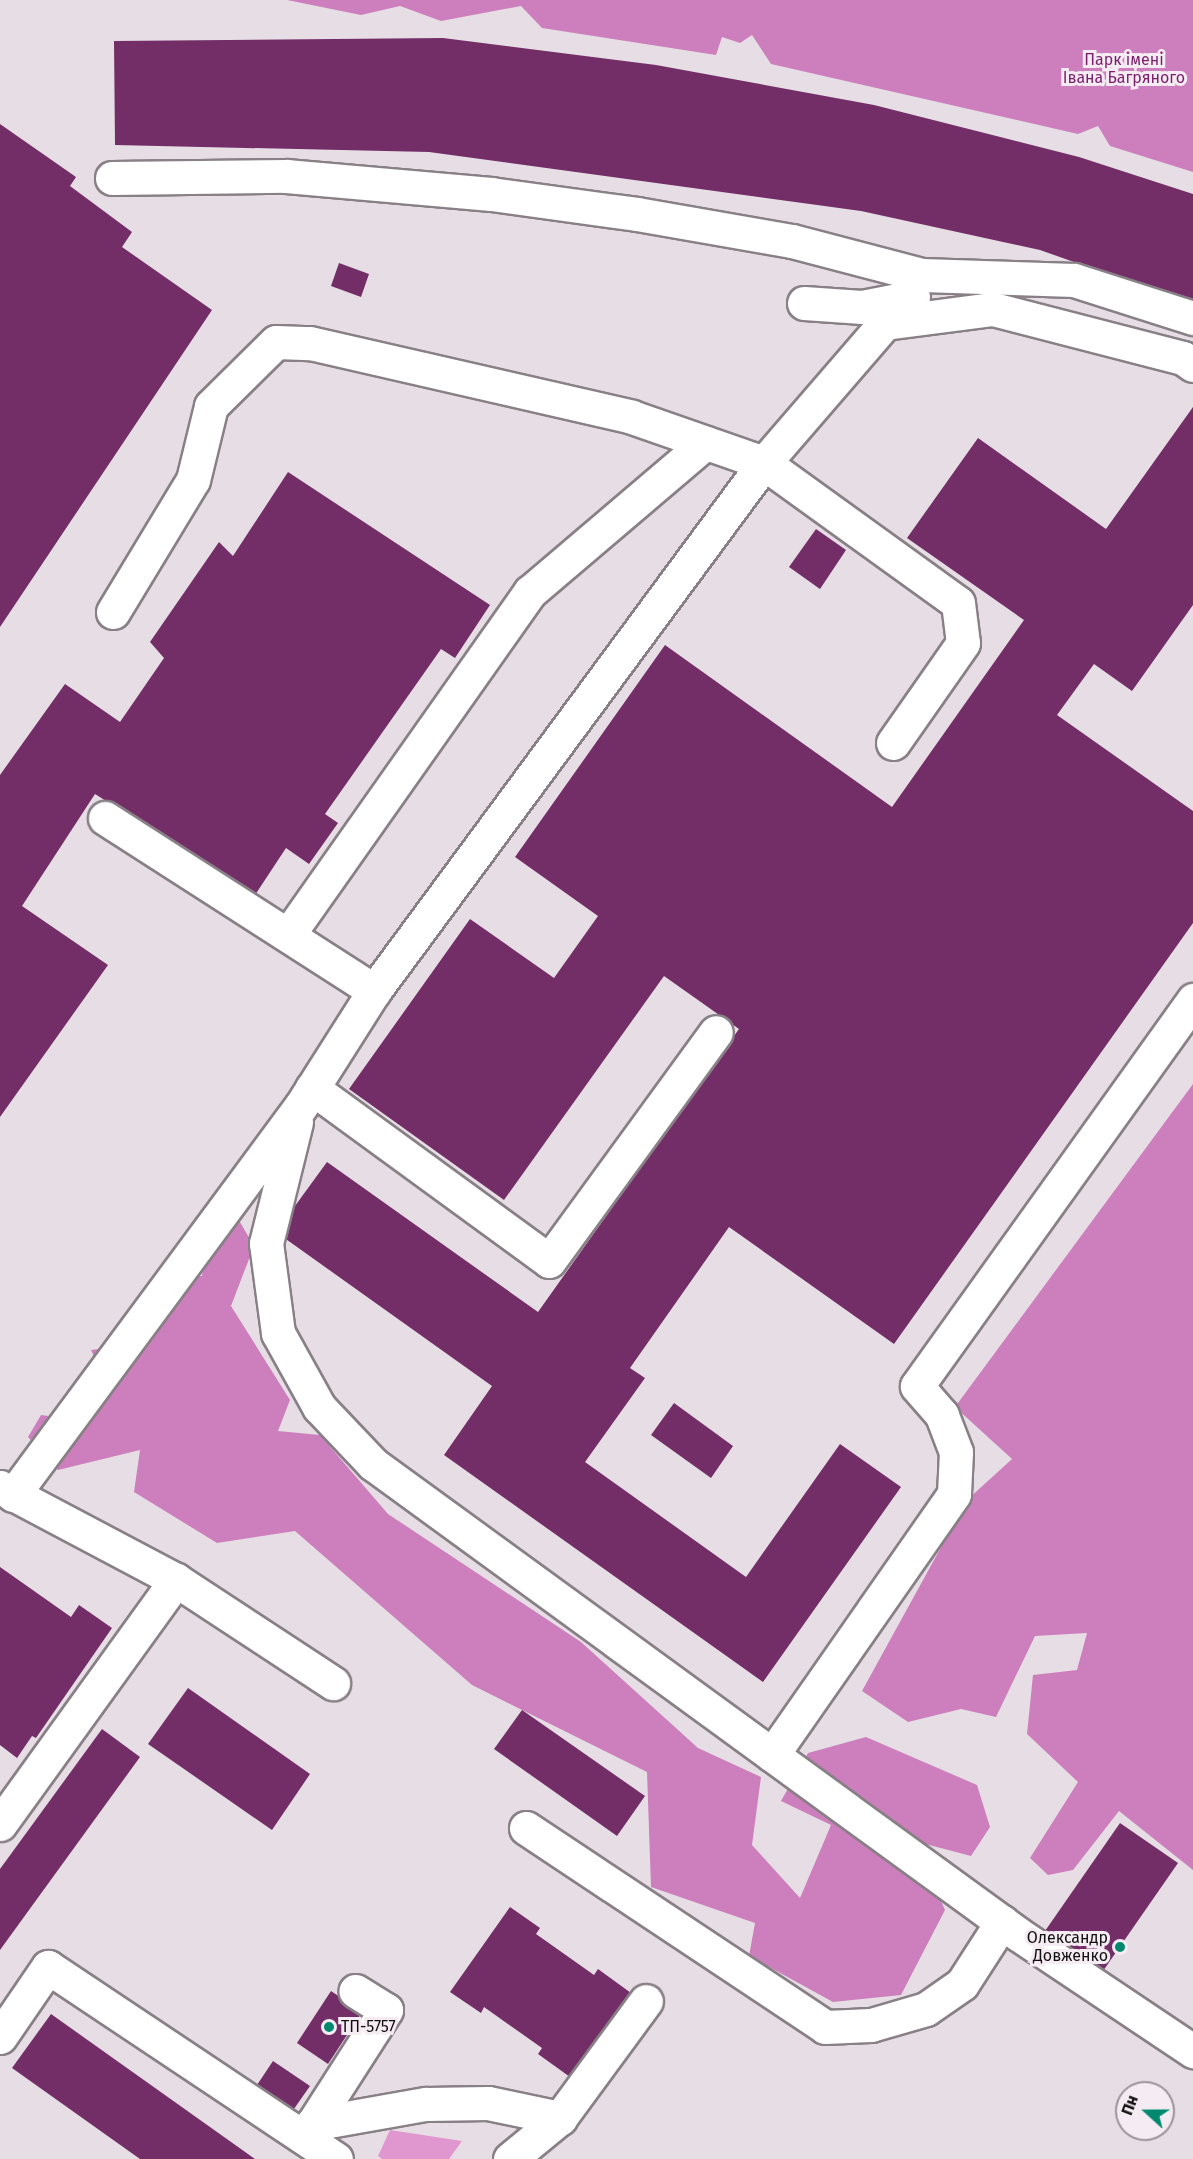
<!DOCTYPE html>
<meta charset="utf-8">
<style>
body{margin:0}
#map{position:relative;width:1193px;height:2159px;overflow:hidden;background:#e7dee5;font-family:"Fira Sans",sans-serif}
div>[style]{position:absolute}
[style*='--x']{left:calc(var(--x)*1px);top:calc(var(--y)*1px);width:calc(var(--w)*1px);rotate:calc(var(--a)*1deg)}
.green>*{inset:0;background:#e096cf}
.forest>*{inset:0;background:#cc7fbc}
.building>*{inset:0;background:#732d67}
.roads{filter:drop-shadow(2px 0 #888086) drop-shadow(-2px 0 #888086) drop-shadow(0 2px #888086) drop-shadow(0 -2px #888086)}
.minor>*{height:33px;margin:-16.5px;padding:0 16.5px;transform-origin:16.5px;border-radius:16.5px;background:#fff}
.dots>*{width:16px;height:16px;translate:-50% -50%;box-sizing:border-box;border:3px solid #f5ebf2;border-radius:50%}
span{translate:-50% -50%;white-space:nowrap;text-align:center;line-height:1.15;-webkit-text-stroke:6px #f5ebf2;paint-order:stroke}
.park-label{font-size:16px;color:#7a1e6b}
.poi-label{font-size:16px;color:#131012}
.right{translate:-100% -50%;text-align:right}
.left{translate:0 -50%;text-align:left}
.north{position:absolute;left:1115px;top:2081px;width:60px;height:60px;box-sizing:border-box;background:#f5ebf2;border:2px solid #9b9398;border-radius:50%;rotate:291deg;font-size:16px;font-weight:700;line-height:24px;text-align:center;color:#131012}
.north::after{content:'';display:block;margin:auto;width:21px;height:27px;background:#00896e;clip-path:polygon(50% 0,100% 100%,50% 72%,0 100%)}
</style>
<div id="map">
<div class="green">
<div style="clip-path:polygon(390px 2130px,462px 2141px,449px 2159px,382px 2159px,378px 2156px)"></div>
</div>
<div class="forest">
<div style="clip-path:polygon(287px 0,1193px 0,1193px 172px,1110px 146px,1098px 126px,1078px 134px,771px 64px,752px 35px,740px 43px,722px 37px,716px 55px,542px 28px,521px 6px,441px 21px,400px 6px,361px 15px)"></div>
<div style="clip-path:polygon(1193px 1084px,1193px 1870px,1119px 1811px,1073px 1870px,1048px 1875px,1030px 1858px,1078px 1782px,1027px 1734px,1033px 1675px,1077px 1670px,1087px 1633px,1035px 1636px,996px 1717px,961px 1709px,908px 1722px,862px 1691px,967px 1500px,1012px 1459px,955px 1407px)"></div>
<div style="clip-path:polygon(237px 1217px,254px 1246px,231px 1306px,290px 1400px,278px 1431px,320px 1435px,388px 1514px,581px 1642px,698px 1748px,761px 1777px,752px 1845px,800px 1898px,831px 1825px,781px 1801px,808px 1753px,866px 1737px,977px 1785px,990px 1827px,971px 1856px,914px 1841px,945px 1910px,901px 1995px,833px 2002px,749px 1956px,755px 1923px,651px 1887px,647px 1772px,472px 1685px,295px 1531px,217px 1543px,134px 1492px,140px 1450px,58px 1470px,28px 1437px,41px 1415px,84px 1421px,110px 1389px,91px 1350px,140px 1344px,162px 1274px,202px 1276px,204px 1258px)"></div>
</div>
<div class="building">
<div style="clip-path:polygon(443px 38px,656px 65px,874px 105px,1079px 157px,1193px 194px,1193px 304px,1040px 250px,861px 211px,429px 152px,115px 145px,114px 41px)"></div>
<div style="clip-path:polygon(0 124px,76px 177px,70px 186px,132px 232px,122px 247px,212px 310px,0 627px)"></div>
<div style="clip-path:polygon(339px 263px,369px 274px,361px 297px,331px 286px)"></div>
<div style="clip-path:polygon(1193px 407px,1193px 605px,1132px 691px,1094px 664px,1057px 715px,1193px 811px,1193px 923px,894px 1344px,729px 1227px,630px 1368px,645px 1378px,585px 1462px,746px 1577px,840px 1444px,901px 1487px,763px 1682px,444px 1455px,492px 1386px,276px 1232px,327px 1162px,538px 1312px,739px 1029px,664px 976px,504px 1200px,349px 1089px,470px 919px,554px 978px,598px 916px,515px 857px,665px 645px,892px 807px,1024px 620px,907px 538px,978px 438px,1106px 529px)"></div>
<div style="clip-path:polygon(288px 472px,490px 605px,455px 658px,441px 649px,325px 814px,338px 823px,309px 864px,286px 848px,255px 895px,95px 794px,22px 906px,108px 965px,0 1117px,0 775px,65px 684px,120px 722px,164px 658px,150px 642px,219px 542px,233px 556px)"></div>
<div style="clip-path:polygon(816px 529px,846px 550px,820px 589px,789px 567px)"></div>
<div style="clip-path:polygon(674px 1403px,733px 1446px,711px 1478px,651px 1435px)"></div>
<div style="clip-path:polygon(0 1567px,71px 1617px,79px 1605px,112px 1628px,36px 1738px,32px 1736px,17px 1758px,0 1745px)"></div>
<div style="clip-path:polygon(188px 1688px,310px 1774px,272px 1830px,148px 1744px)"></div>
<div style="clip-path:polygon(522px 1710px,645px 1796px,617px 1836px,494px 1749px)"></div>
<div style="clip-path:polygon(102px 1729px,140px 1757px,0 1950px,0 1869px)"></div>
<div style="clip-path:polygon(1120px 1823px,1178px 1863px,1103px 1971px,1045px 1931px)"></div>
<div style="clip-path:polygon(510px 1907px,540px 1928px,536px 1934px,594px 1975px,598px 1969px,631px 1993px,570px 2077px,538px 2054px,542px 2048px,484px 2007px,481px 2013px,450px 1992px)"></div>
<div style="clip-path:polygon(331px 1991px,362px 2012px,328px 2064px,297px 2043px)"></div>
<div style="clip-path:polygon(51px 2014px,255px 2159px,140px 2159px,12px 2068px)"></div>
<div style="clip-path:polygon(273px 2061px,310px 2086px,289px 2116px,253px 2091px)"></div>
</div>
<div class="roads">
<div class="minor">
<div style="--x:112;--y:178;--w:174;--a:-0.7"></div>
<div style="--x:286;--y:176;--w:206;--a:5"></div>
<div style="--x:491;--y:194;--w:147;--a:7.8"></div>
<div style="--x:637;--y:214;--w:157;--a:9.9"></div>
<div style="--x:792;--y:241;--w:134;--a:14.7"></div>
<div style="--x:922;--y:275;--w:152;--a:1.9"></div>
<div style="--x:1074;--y:280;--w:125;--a:17.7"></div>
<div style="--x:804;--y:303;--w:58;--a:3.9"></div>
<div style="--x:862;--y:307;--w:52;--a:-11.1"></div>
<div style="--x:113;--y:612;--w:154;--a:-58.8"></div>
<div style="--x:193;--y:480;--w:76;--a:-76.3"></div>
<div style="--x:211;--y:406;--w:91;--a:-44.6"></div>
<div style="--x:276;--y:342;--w:34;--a:2"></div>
<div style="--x:310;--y:343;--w:330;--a:12.9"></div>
<div style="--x:632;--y:417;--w:140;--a:19.2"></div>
<div style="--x:764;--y:463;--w:239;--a:35.8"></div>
<div style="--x:958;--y:603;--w:40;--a:82.9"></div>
<div style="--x:963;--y:643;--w:122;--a:125"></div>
<div style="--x:105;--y:818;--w:320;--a:32.7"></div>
<div style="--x:288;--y:935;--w:420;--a:-54.8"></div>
<div style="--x:530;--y:592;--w:230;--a:-40.4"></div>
<div style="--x:312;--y:1088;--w:293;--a:36.1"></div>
<div style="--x:549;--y:1261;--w:283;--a:-53.9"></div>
<div style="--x:296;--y:1122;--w:125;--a:103.9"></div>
<div style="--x:266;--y:1243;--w:91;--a:82.4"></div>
<div style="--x:278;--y:1333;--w:85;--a:61"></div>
<div style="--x:319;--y:1407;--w:79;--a:46.5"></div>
<div style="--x:373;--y:1464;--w:798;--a:36.08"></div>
<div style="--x:1018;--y:1934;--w:211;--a:33.8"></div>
<div style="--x:0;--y:1487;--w:199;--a:27.9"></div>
<div style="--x:176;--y:1580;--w:188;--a:33.3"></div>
<div style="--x:13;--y:1495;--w:484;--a:-53.5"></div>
<div style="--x:301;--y:1106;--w:136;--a:-57.6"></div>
<div style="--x:374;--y:991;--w:656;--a:-53.55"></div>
<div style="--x:764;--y:463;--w:185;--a:-49.2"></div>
<div style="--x:885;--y:323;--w:109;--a:-7.4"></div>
<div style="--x:993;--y:309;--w:196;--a:14.5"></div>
<div style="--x:1183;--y:358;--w:12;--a:35"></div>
<div style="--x:772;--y:1755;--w:318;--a:-55.1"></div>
<div style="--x:954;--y:1494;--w:42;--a:-87.3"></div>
<div style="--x:956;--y:1452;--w:40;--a:-111"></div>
<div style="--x:942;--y:1415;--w:38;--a:-131"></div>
<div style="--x:917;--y:1386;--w:475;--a:-54.4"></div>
<div style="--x:0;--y:1824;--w:301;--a:-54.2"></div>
<div style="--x:526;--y:1828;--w:359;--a:33.6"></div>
<div style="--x:825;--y:2027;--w:46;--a:-2.5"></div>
<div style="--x:871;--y:2025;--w:57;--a:-16.2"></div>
<div style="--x:926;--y:2009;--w:44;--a:-34.8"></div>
<div style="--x:962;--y:1984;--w:74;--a:-57.2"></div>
<div style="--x:0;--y:2037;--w:85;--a:-55.6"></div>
<div style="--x:48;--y:1967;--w:346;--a:33.7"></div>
<div style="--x:312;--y:2124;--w:116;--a:-10"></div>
<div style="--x:426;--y:2104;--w:62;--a:-0.9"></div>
<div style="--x:488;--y:2103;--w:74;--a:11.8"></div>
<div style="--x:305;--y:2136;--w:150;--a:-57.3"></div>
<div style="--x:386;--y:2010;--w:36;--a:-148"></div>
<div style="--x:510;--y:2159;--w:65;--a:-39.4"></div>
<div style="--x:560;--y:2118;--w:145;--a:-53.7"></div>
</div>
</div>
<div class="dots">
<div style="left:1120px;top:1947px;background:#00896e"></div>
<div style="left:329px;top:2027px;background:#00896e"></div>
</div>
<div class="park-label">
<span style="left:1124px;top:69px">Парк імені<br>Івана Багряного</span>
</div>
<div class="poi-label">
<span class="right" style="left:1108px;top:1947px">Олександр<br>Довженко</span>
<span class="left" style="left:341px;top:2027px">ТП-5757</span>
</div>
<div class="north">Пн</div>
</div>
